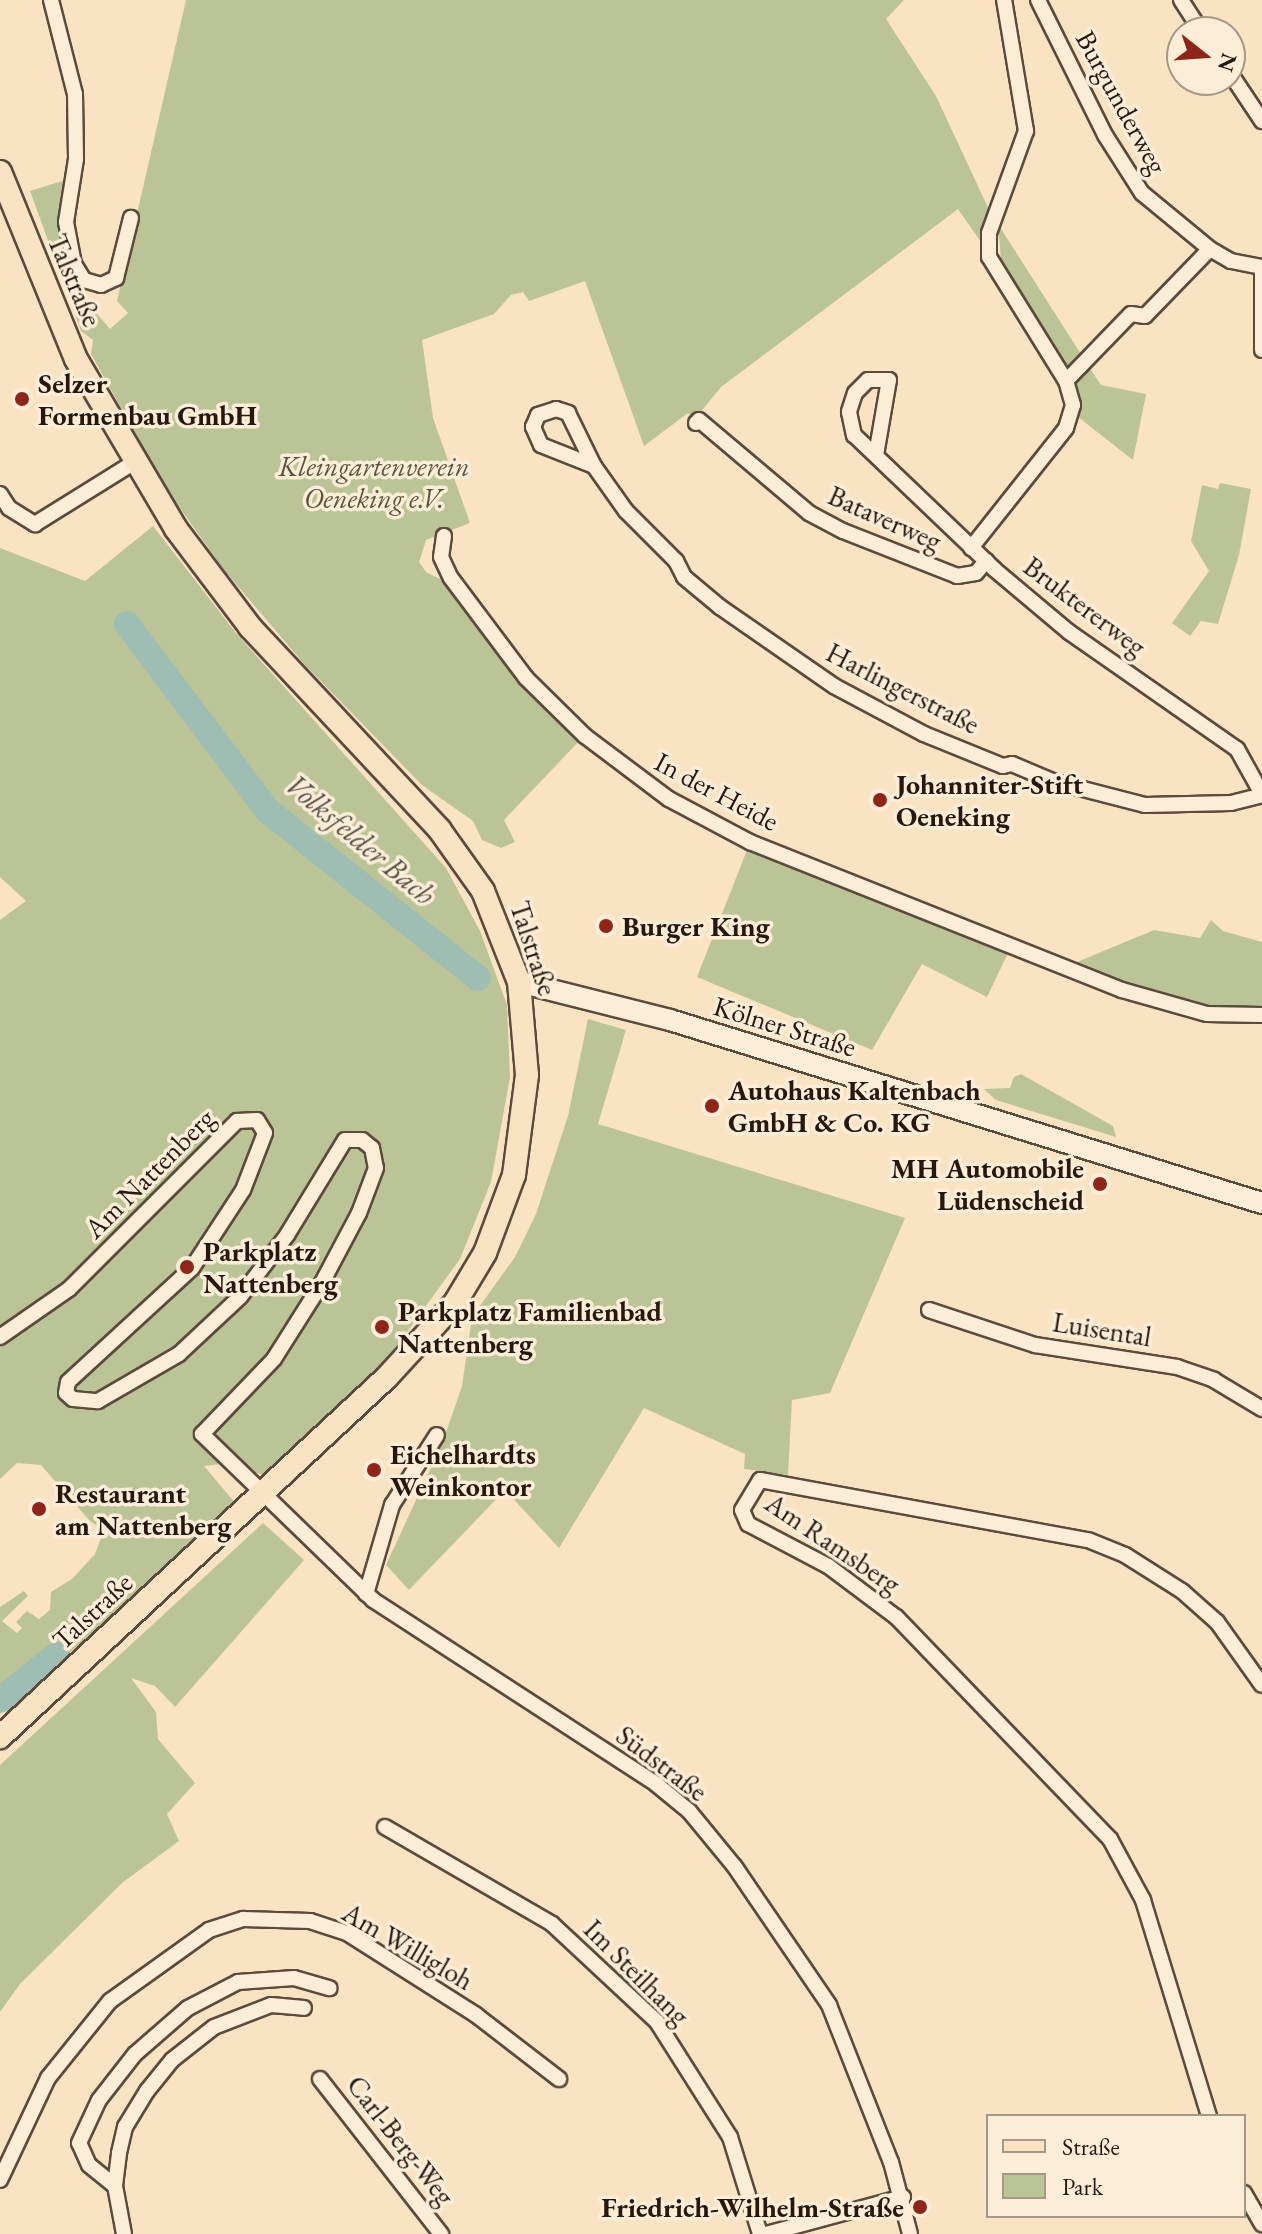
<!DOCTYPE html>
<meta charset="utf-8">
<style>
body{margin:0}
#map{position:relative;width:1262px;height:2234px;overflow:hidden;background:#fae3c2;font-family:"EB Garamond",serif}
div>[style]{position:absolute}
[style*='--x']{left:calc(var(--x)*1px);top:calc(var(--y)*1px);width:calc(var(--w)*1px);rotate:calc(var(--a)*1deg)}
.green>*{inset:0;background:#bbc496}
.stream>*{height:4px;margin:-2px;padding:0 2px;transform-origin:2px;border-radius:2px;background:#9ebeb4}
.river>*{height:26px;margin:-13px;padding:0 13px;transform-origin:13px;border-radius:13px;background:#9ebeb4}
.roads{filter:drop-shadow(2px 0 #5c4a3a) drop-shadow(-2px 0 #5c4a3a) drop-shadow(0 2px #5c4a3a) drop-shadow(0 -2px #5c4a3a)}
.minor>*{height:14px;margin:-7px;padding:0 7px;transform-origin:7px;border-radius:7px;background:#fcedd7}
.secondary>*{height:20px;margin:-10px;padding:0 10px;transform-origin:10px;border-radius:10px;background:#fcedd7}
.primary>*{height:22px;margin:-11px;padding:0 11px;transform-origin:11px;border-radius:11px;background:#fae3c2}
.dots>*{width:22px;height:22px;translate:-50% -50%;box-sizing:border-box;border:4px solid #fcedd7;border-radius:50%}
span{translate:-50% -50%;white-space:nowrap;text-align:center;line-height:1.15;-webkit-text-stroke:7px #fcedd7;paint-order:stroke}
.street-label{font-size:28px;color:#27170c}
.poi-label{font-size:28px;color:#27170c;font-weight:700}
.left{translate:0 -50%;text-align:left}
.right{translate:-100% -50%;text-align:right}
.park-label{font-size:28px;color:#5b543c;font-style:italic}
.water-label{font-size:30px;color:#515147;font-style:italic}
.legend{position:absolute;left:986px;top:2114px;width:260px;height:104px;box-sizing:border-box;background:#fcedd7;border:2px solid #a79786;margin:0;padding:10px 14px;list-style:none;font-size:24px;color:#27170c}
.legend li{display:flex;align-items:center;gap:16px;height:40px}
.legend b{width:40px;border:2px solid #a79786}
.north{position:absolute;left:1166px;top:16px;width:80px;height:80px;box-sizing:border-box;background:#fcedd7;border:2px solid #a79786;border-radius:50%;rotate:107deg;font-size:22px;font-weight:700;line-height:32px;text-align:center;color:#27170c}
.north::after{content:'';display:block;margin:auto;width:28px;height:36px;background:#8f2418;clip-path:polygon(50% 0,100% 100%,50% 72%,0 100%)}
</style>
<div id="map">
<div class="green">
<div style="clip-path:polygon(186px 0,904px 0,886px 19px,936px 96px,990px 212px,985px 248px,958px 209px,721px 387px,695px 419px,688px 413px,644px 446px,585px 281px,529px 301px,523px 292px,511px 295px,494px 314px,422px 340px,433px 418px,470px 523px,426px 540px,419px 562px,426px 572px,446px 582px,582px 738px,504px 820px,515px 842px,501px 848px,482px 840px,473px 821px,422px 785px,305px 665px,224px 570px,165px 487px,91px 354px,93px 340px,81px 331px,30px 191px,69px 179px,60px 224px,63px 254px,83px 297px,110px 329px,128px 313px,117px 301px)"></div>
<div style="clip-path:polygon(998px 224px,1084px 359px,1068px 374px,1002px 271px)"></div>
<div style="clip-path:polygon(1087px 364px,1101px 385px,1146px 394px,1133px 460px,1078px 417px,1080px 399px,1071px 379px)"></div>
<div style="clip-path:polygon(1220px 483px,1251px 489px,1239px 555px,1218px 624px,1201px 621px,1190px 636px,1172px 623px,1209px 571px,1191px 541px,1202px 485px,1218px 489px)"></div>
<div style="clip-path:polygon(153px 526px,236px 633px,446px 868px,480px 931px,507px 1005px,510px 1077px,491px 1182px,460px 1259px,389px 1357px,263px 1475px,231px 1463px,204px 1466px,237px 1505px,0 1714px,0 1607px,24px 1591px,28px 1596px,2px 1621px,17px 1633px,22px 1628px,16px 1622px,27px 1611px,39px 1619px,50px 1610px,51px 1592px,72px 1579px,95px 1554px,104px 1530px,90px 1521px,41px 1465px,17px 1463px,0 1479px,0 920px,26px 901px,0 877px,0 548px,85px 581px)"></div>
<div style="clip-path:polygon(749px 845px,1010px 949px,987px 997px,922px 964px,872px 1050px,697px 977px)"></div>
<div style="clip-path:polygon(1211px 920px,1223px 931px,1262px 942px,1262px 1012px,1193px 1007px,1070px 965px,1154px 930px,1200px 938px)"></div>
<div style="clip-path:polygon(588px 1019px,626px 1030px,598px 1124px,905px 1218px,830px 1393px,792px 1400px,788px 1475px,744px 1469px,745px 1454px,644px 1408px,559px 1548px,505px 1490px,409px 1590px,386px 1565px,442px 1444px,462px 1386px,472px 1317px,515px 1257px,536px 1214px,568px 1116px)"></div>
<div style="clip-path:polygon(1021px 1074px,1113px 1126px,1116px 1137px,996px 1100px,984px 1089px,1010px 1088px,1014px 1077px)"></div>
<div style="clip-path:polygon(263px 1523px,304px 1560px,175px 1707px,155px 1686px,131px 1678px,156px 1712px,158px 1739px,195px 1783px,167px 1814px,179px 1841px,122px 1883px,20px 1984px,0 2012px,0 1765px)"></div>
</div>
<div class="stream">
<div style="--x:331;--y:863;--w:28;--a:13"></div>
</div>
<div class="river">
<div style="--x:127;--y:624;--w:234;--a:53"></div>
<div style="--x:268;--y:811;--w:268;--a:38.5"></div>
<div style="--x:0;--y:1700;--w:73;--a:-38.3"></div>
</div>
<div class="roads">
<div class="minor">
<div style="--x:51;--y:0;--w:97;--a:75.7"></div>
<div style="--x:75;--y:94;--w:65;--a:89.1"></div>
<div style="--x:76;--y:159;--w:64;--a:99"></div>
<div style="--x:66;--y:222;--w:43;--a:79.2"></div>
<div style="--x:74;--y:264;--w:19;--a:58"></div>
<div style="--x:84;--y:280;--w:18;--a:16"></div>
<div style="--x:101;--y:285;--w:17;--a:-25"></div>
<div style="--x:116;--y:278;--w:62;--a:-76"></div>
<div style="--x:1038;--y:0;--w:151;--a:63.6"></div>
<div style="--x:1105;--y:135;--w:69;--a:57.5"></div>
<div style="--x:1142;--y:193;--w:88;--a:39.5"></div>
<div style="--x:1210;--y:249;--w:24;--a:30"></div>
<div style="--x:1231;--y:261;--w:32;--a:11"></div>
<div style="--x:1181;--y:0;--w:38;--a:57"></div>
<div style="--x:1230;--y:73;--w:58;--a:56.3"></div>
<div style="--x:1262;--y:269;--w:81;--a:90"></div>
<div style="--x:1066;--y:381;--w:93;--a:-45.9"></div>
<div style="--x:1131;--y:314;--w:14;--a:8"></div>
<div style="--x:1145;--y:316;--w:93;--a:-45.9"></div>
<div style="--x:696;--y:423;--w:4;--a:-45"></div>
<div style="--x:699;--y:420;--w:144;--a:40.2"></div>
<div style="--x:809;--y:513;--w:38;--a:28"></div>
<div style="--x:843;--y:531;--w:123;--a:21.5"></div>
<div style="--x:957;--y:576;--w:19;--a:-9"></div>
<div style="--x:976;--y:573;--w:16;--a:-50"></div>
<div style="--x:876;--y:455;--w:76;--a:-80.2"></div>
<div style="--x:889;--y:380;--w:21;--a:180"></div>
<div style="--x:868;--y:380;--w:18;--a:135"></div>
<div style="--x:855;--y:393;--w:20;--a:108"></div>
<div style="--x:849;--y:412;--w:24;--a:78"></div>
<div style="--x:854;--y:435;--w:194;--a:43.7"></div>
<div style="--x:994;--y:569;--w:98;--a:40"></div>
<div style="--x:1069;--y:632;--w:205;--a:34.9"></div>
<div style="--x:1237;--y:749;--w:51;--a:60.9"></div>
<div style="--x:594;--y:466;--w:57;--a:-158.4"></div>
<div style="--x:541;--y:445;--w:20;--a:-114"></div>
<div style="--x:533;--y:427;--w:13;--a:-67"></div>
<div style="--x:538;--y:415;--w:19;--a:-18"></div>
<div style="--x:556;--y:409;--w:13;--a:18"></div>
<div style="--x:568;--y:413;--w:59;--a:63.9"></div>
<div style="--x:594;--y:466;--w:55;--a:54.6"></div>
<div style="--x:626;--y:511;--w:71;--a:45"></div>
<div style="--x:676;--y:561;--w:18;--a:63"></div>
<div style="--x:684;--y:577;--w:47;--a:39.8"></div>
<div style="--x:720;--y:607;--w:139;--a:34.7"></div>
<div style="--x:834;--y:686;--w:102;--a:28.1"></div>
<div style="--x:924;--y:734;--w:85;--a:22.1"></div>
<div style="--x:1003;--y:766;--w:9;--a:-13"></div>
<div style="--x:1012;--y:764;--w:43;--a:23"></div>
<div style="--x:1052;--y:781;--w:96;--a:14.5"></div>
<div style="--x:1145;--y:805;--w:86;--a:-1.3"></div>
<div style="--x:1231;--y:803;--w:32;--a:-14"></div>
<div style="--x:0;--y:494;--w:17;--a:57"></div>
<div style="--x:9;--y:508;--w:31;--a:32"></div>
<div style="--x:35;--y:524;--w:115;--a:-31.9"></div>
<div style="--x:444;--y:536;--w:21;--a:98"></div>
<div style="--x:441;--y:557;--w:23;--a:65"></div>
<div style="--x:451;--y:578;--w:125;--a:53.1"></div>
<div style="--x:526;--y:678;--w:83;--a:44.5"></div>
<div style="--x:585;--y:736;--w:105;--a:36.9"></div>
<div style="--x:669;--y:799;--w:92;--a:28"></div>
<div style="--x:750;--y:842;--w:400;--a:21.7"></div>
<div style="--x:1122;--y:990;--w:88;--a:15.8"></div>
<div style="--x:1207;--y:1014;--w:55;--a:1"></div>
<div style="--x:971;--y:548;--w:153;--a:-51.6"></div>
<div style="--x:1066;--y:428;--w:24;--a:-73"></div>
<div style="--x:1073;--y:405;--w:25;--a:-106"></div>
<div style="--x:1066;--y:381;--w:146;--a:-121.8"></div>
<div style="--x:989;--y:257;--w:24;--a:-90"></div>
<div style="--x:989;--y:233;--w:109;--a:-70.1"></div>
<div style="--x:1026;--y:131;--w:133;--a:-99.5"></div>
<div style="--x:929;--y:1310;--w:112;--a:18.3"></div>
<div style="--x:1035;--y:1345;--w:144;--a:8.8"></div>
<div style="--x:1177;--y:1367;--w:39;--a:19"></div>
<div style="--x:1214;--y:1380;--w:56;--a:31.1"></div>
<div style="--x:0;--y:1337;--w:84;--a:-34.8"></div>
<div style="--x:69;--y:1289;--w:238;--a:-45"></div>
<div style="--x:237;--y:1121;--w:20;--a:-3"></div>
<div style="--x:257;--y:1120;--w:15;--a:58"></div>
<div style="--x:265;--y:1133;--w:61;--a:111.1"></div>
<div style="--x:243;--y:1190;--w:93;--a:123.2"></div>
<div style="--x:192;--y:1268;--w:168;--a:137.4"></div>
<div style="--x:68;--y:1382;--w:11;--a:100"></div>
<div style="--x:66;--y:1393;--w:9;--a:41"></div>
<div style="--x:73;--y:1399;--w:25;--a:5"></div>
<div style="--x:98;--y:1401;--w:94;--a:-30.1"></div>
<div style="--x:179;--y:1354;--w:83;--a:-43.1"></div>
<div style="--x:240;--y:1297;--w:78;--a:-52.8"></div>
<div style="--x:287;--y:1235;--w:111;--a:-58.6"></div>
<div style="--x:345;--y:1140;--w:17;--a:0"></div>
<div style="--x:362;--y:1140;--w:13;--a:39"></div>
<div style="--x:372;--y:1148;--w:20;--a:79"></div>
<div style="--x:376;--y:1168;--w:48;--a:110.7"></div>
<div style="--x:359;--y:1213;--w:79;--a:117.9"></div>
<div style="--x:322;--y:1283;--w:90;--a:122.3"></div>
<div style="--x:274;--y:1359;--w:104;--a:133.8"></div>
<div style="--x:202;--y:1434;--w:238;--a:44.1"></div>
<div style="--x:373;--y:1600;--w:338;--a:33"></div>
<div style="--x:656;--y:1784;--w:43;--a:39.3"></div>
<div style="--x:689;--y:1811;--w:72;--a:50.6"></div>
<div style="--x:735;--y:1867;--w:167;--a:55.7"></div>
<div style="--x:829;--y:2005;--w:169;--a:68.5"></div>
<div style="--x:891;--y:2162;--w:74;--a:75.2"></div>
<div style="--x:366;--y:1594;--w:93;--a:-73.7"></div>
<div style="--x:392;--y:1505;--w:83;--a:-57.3"></div>
<div style="--x:385;--y:1827;--w:193;--a:30.1"></div>
<div style="--x:552;--y:1924;--w:144;--a:43"></div>
<div style="--x:657;--y:2022;--w:136;--a:57.6"></div>
<div style="--x:730;--y:2137;--w:102;--a:72.8"></div>
<div style="--x:320;--y:2079;--w:197;--a:52"></div>
<div style="--x:1209;--y:2116;--w:226;--a:-107"></div>
<div style="--x:1143;--y:1900;--w:69;--a:-118.4"></div>
<div style="--x:1110;--y:1839;--w:308;--a:-133.9"></div>
<div style="--x:896;--y:1617;--w:85;--a:-143.1"></div>
<div style="--x:828;--y:1566;--w:90;--a:-152.3"></div>
<div style="--x:748;--y:1524;--w:15;--a:-113"></div>
<div style="--x:742;--y:1510;--w:35;--a:-59"></div>
<div style="--x:760;--y:1480;--w:333;--a:10.4"></div>
<div style="--x:1088;--y:1540;--w:40;--a:22"></div>
<div style="--x:1125;--y:1555;--w:67;--a:32.3"></div>
<div style="--x:1182;--y:1591;--w:47;--a:41.5"></div>
<div style="--x:1217;--y:1622;--w:77;--a:54.5"></div>
<div style="--x:0;--y:2180;--w:113;--a:-64.8"></div>
<div style="--x:48;--y:2078;--w:99;--a:-51.2"></div>
<div style="--x:110;--y:2001;--w:122;--a:-35.6"></div>
<div style="--x:209;--y:1930;--w:36;--a:-18"></div>
<div style="--x:243;--y:1919;--w:67;--a:1.7"></div>
<div style="--x:310;--y:1921;--w:39;--a:18"></div>
<div style="--x:347;--y:1933;--w:153;--a:32.4"></div>
<div style="--x:476;--y:2015;--w:105;--a:37.6"></div>
<div style="--x:115;--y:2186;--w:33;--a:-141"></div>
<div style="--x:89;--y:2165;--w:24;--a:-114"></div>
<div style="--x:79;--y:2143;--w:47;--a:-65.1"></div>
<div style="--x:99;--y:2100;--w:58;--a:-52"></div>
<div style="--x:135;--y:2054;--w:70;--a:-41"></div>
<div style="--x:188;--y:2008;--w:56;--a:-27.5"></div>
<div style="--x:238;--y:1982;--w:56;--a:-4.1"></div>
<div style="--x:294;--y:1978;--w:37;--a:16"></div>
<div style="--x:1244;--y:2193;--w:36;--a:60"></div>
<div style="--x:124;--y:2234;--w:49;--a:-100.6"></div>
<div style="--x:115;--y:2186;--w:33;--a:-83"></div>
<div style="--x:119;--y:2153;--w:27;--a:-77"></div>
<div style="--x:125;--y:2127;--w:42;--a:-58.6"></div>
<div style="--x:147;--y:2091;--w:40;--a:-51"></div>
<div style="--x:172;--y:2060;--w:53;--a:-38.2"></div>
<div style="--x:214;--y:2027;--w:61;--a:-21.1"></div>
<div style="--x:271;--y:2005;--w:33;--a:5"></div>
<div style="--x:766;--y:2234;--w:142;--a:-15.1"></div>
</div>
<div class="secondary">
<div style="--x:519;--y:982;--w:156;--a:14.1"></div>
<div style="--x:670;--y:1020;--w:620;--a:17.18"></div>
</div>
<div class="primary">
<div style="--x:0;--y:172;--w:202;--a:67.9"></div>
<div style="--x:76;--y:359;--w:197;--a:59.5"></div>
<div style="--x:176;--y:529;--w:123;--a:52.9"></div>
<div style="--x:250;--y:627;--w:277;--a:46.9"></div>
<div style="--x:439;--y:829;--w:76;--a:54.6"></div>
<div style="--x:483;--y:891;--w:98;--a:68.4"></div>
<div style="--x:519;--y:982;--w:93;--a:85.1"></div>
<div style="--x:527;--y:1075;--w:101;--a:97.4"></div>
<div style="--x:514;--y:1175;--w:83;--a:110.4"></div>
<div style="--x:485;--y:1253;--w:58;--a:121"></div>
<div style="--x:455;--y:1303;--w:100;--a:132.6"></div>
<div style="--x:387;--y:1377;--w:529;--a:137.07"></div>
</div>
</div>
<div class="dots">
<div style="left:22px;top:399px;background:#8f2418"></div>
<div style="left:880px;top:800px;background:#8f2418"></div>
<div style="left:606px;top:926px;background:#8f2418"></div>
<div style="left:712px;top:1106px;background:#8f2418"></div>
<div style="left:1100px;top:1184px;background:#8f2418"></div>
<div style="left:187px;top:1267px;background:#8f2418"></div>
<div style="left:382px;top:1327px;background:#8f2418"></div>
<div style="left:374px;top:1470px;background:#8f2418"></div>
<div style="left:39px;top:1509px;background:#8f2418"></div>
<div style="left:920px;top:2207px;background:#8f2418"></div>
</div>
<div class="street-label">
<span style="left:1122px;top:102px;rotate:61deg">Burgunderweg</span>
<span style="left:75px;top:280px;rotate:67deg">Talstraße</span>
<span style="left:885px;top:518px;rotate:24deg">Bataverweg</span>
<span style="left:1085px;top:606px;rotate:37deg">Bruktererweg</span>
<span style="left:903px;top:688px;rotate:27deg">Harlingerstraße</span>
<span style="left:717px;top:791px;rotate:28deg">In der Heide</span>
<span style="left:534px;top:948px;rotate:72deg">Talstraße</span>
<span style="left:785px;top:1026px;rotate:17deg">Kölner Straße</span>
<span style="left:149px;top:1173px;rotate:-45deg">Am Nattenberg</span>
<span style="left:1102px;top:1329px;rotate:9deg">Luisental</span>
<span style="left:833px;top:1543px;rotate:34deg">Am Ramsberg</span>
<span style="left:92px;top:1611px;rotate:-43deg">Talstraße</span>
<span style="left:662px;top:1763px;rotate:37deg">Südstraße</span>
<span style="left:408px;top:1946px;rotate:30deg">Am Willigloh</span>
<span style="left:637px;top:1972px;rotate:45deg">Im Steilhang</span>
<span style="left:401px;top:2140px;rotate:52deg">Carl-Berg-Weg</span>
</div>
<div class="poi-label">
<span class="left" style="left:38px;top:399px">Selzer<br>Formenbau GmbH</span>
<span class="left" style="left:896px;top:800px">Johanniter-Stift<br>Oeneking</span>
<span class="left" style="left:622px;top:926px">Burger King</span>
<span class="left" style="left:728px;top:1106px">Autohaus Kaltenbach<br>GmbH &amp; Co. KG</span>
<span class="right" style="left:1084px;top:1184px">MH Automobile<br>Lüdenscheid</span>
<span class="left" style="left:203px;top:1267px">Parkplatz<br>Nattenberg</span>
<span class="left" style="left:398px;top:1327px">Parkplatz Familienbad<br>Nattenberg</span>
<span class="left" style="left:390px;top:1470px">Eichelhardts<br>Weinkontor</span>
<span class="left" style="left:55px;top:1509px">Restaurant<br>am Nattenberg</span>
<span class="right" style="left:904px;top:2207px">Friedrich-Wilhelm-Straße</span>
</div>
<div class="park-label">
<span style="left:374px;top:482px">Kleingartenverein<br>Oeneking e.V.</span>
</div>
<div class="water-label">
<span style="left:360px;top:840px;rotate:40deg">Volksfelder Bach</span>
</div>
<ul class="legend">
<li><b style="height:10px;background:#fae3c2"></b>Straße</li>
<li><b style="height:22px;background:#bbc496"></b>Park</li>
</ul>
<div class="north">N</div>
</div>
